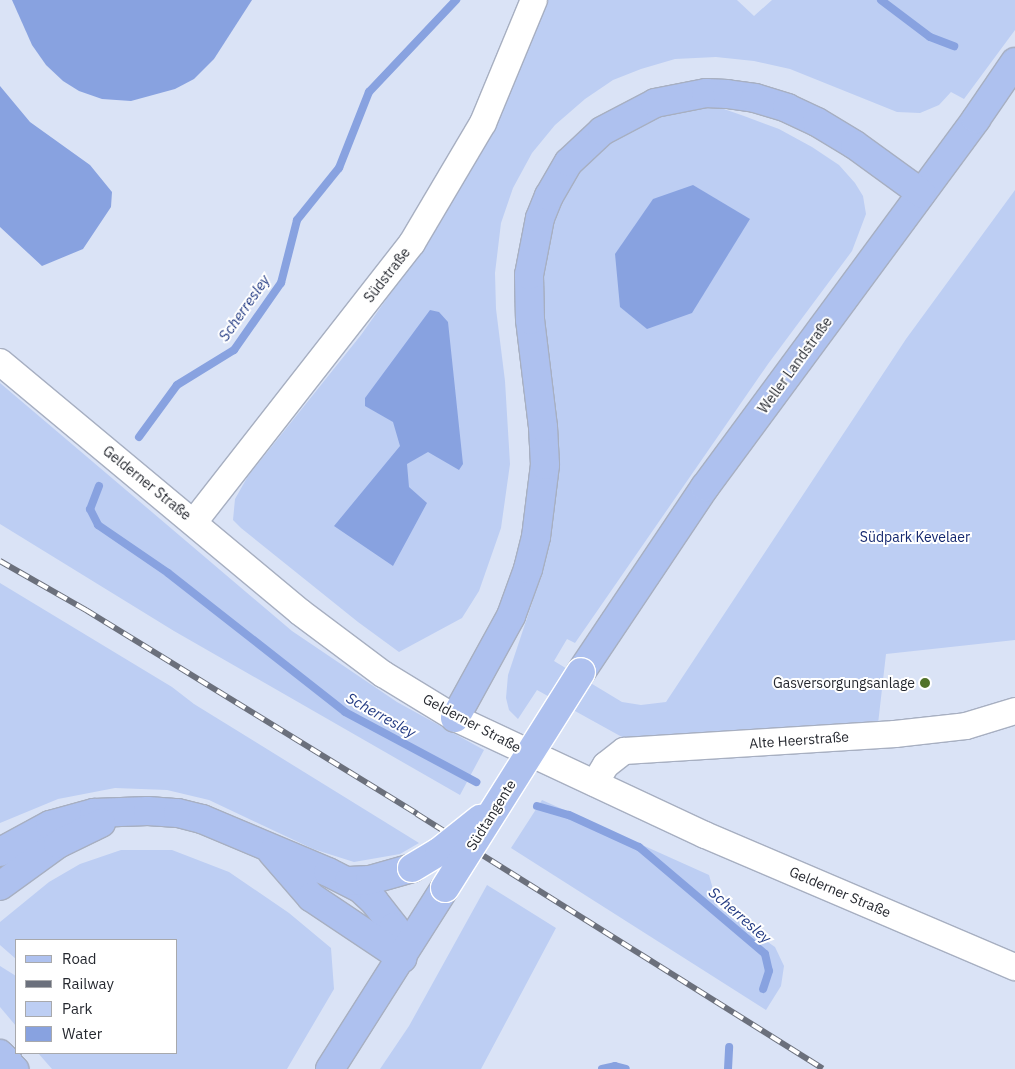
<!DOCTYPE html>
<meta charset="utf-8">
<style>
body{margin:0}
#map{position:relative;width:1015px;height:1069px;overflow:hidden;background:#dae3f6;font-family:"IBM Plex Sans",sans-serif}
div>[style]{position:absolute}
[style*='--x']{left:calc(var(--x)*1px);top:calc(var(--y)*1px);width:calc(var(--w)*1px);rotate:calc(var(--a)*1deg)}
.green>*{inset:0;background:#bdcef3}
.water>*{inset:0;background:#88a2e0}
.stream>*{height:8px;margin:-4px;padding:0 4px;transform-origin:4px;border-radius:4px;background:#88a2e0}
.roads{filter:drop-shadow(1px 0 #a7afc1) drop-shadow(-1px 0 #a7afc1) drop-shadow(0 1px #a7afc1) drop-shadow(0 -1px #a7afc1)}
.minor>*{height:26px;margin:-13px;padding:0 13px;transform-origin:13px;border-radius:13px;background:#fff}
.major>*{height:28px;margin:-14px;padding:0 14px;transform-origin:14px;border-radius:14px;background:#aec1ef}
.rail>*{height:5.5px;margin-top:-2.75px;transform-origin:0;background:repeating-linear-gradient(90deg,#fff 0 11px,#6b707c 0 22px);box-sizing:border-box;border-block:1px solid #6b707c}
.bridges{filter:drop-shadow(1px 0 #fff) drop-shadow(-1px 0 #fff) drop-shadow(0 1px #fff) drop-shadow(0 -1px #fff)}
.major-bridge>*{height:28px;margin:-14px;padding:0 14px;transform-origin:14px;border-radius:14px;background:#aec1ef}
.dots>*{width:14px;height:14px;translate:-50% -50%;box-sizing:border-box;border:2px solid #fff;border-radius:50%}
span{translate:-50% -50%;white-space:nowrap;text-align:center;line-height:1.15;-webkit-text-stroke:4px #fff;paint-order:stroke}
.street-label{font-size:14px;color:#262930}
.park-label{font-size:14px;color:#13276e}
.poi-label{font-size:14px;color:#262930}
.right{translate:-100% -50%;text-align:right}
.water-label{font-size:15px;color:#213982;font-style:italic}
.legend{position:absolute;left:15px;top:939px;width:162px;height:115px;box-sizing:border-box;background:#fff;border:1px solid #a8a9ac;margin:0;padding:6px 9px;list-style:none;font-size:15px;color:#262930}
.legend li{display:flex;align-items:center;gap:10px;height:25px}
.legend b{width:25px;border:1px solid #a8a9ac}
</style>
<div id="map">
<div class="green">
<div style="clip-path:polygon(548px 0,737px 0,754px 16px,772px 0,1015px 0,1015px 30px,964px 99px,951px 92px,939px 105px,920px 113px,897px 112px,790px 69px,754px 61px,716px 57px,675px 59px,641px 69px,613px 80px,585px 99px,555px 125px,532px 153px,513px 188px,501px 223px,495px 273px,496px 309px,505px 381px,510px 464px,501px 528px,479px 591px,462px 618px,399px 652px,358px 622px,241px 528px,233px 520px,235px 499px,248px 476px,361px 335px,424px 246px,480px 153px,526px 55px)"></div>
<div style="clip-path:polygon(701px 108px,721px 108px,744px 116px,779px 129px,812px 147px,839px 165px,855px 183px,863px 196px,866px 214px,852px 251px,768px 364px,575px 643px,567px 639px,554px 661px,622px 702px,641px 705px,666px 702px,906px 339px,1015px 190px,1015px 640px,886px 654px,878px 724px,618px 747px,622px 737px,537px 690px,518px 719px,509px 710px,506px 698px,508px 675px,533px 600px,538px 574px,545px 351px,542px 274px,549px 237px,557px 213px,573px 181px,592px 158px,612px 140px,660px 116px)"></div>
<div style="clip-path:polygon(0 383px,292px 631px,397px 702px,484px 750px,460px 795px,174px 631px,0 524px)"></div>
<div style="clip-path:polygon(0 583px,172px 687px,194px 704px,419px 843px,400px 854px,354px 862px,313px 849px,209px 800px,167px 790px,115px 788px,58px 799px,0 823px)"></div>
<div style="clip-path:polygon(542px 800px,709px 875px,718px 907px,775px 947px,784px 966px,781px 986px,766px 1010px,511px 848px)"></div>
<div style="clip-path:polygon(121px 850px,172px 850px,229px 872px,289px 913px,331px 948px,334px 989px,287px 1069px,52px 1069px,38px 1053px,176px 1053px,176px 940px,16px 940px,16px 959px,0 945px,0 922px,49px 882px,80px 864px)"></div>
<div style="clip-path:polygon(487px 885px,556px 928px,481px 1069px,380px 1069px,409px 1026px)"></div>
<div style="clip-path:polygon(0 966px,16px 976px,16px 1026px,0 1007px)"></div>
</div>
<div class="water">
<div style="clip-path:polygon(12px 0,252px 0,214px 59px,194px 79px,175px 89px,131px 101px,102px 99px,79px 91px,63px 81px,46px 65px,32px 45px)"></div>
<div style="clip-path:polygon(0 86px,30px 122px,90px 165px,112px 192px,111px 207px,83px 249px,42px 266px,0 227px)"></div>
<div style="clip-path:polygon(693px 185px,750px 219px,692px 313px,647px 329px,620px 307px,615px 254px,653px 199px)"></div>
<div style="clip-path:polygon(430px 310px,439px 312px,448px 322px,463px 464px,459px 470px,428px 452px,407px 464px,409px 487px,427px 503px,393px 566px,334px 526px,400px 446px,393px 422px,365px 406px,365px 398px)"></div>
</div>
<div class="stream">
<div style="--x:881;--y:0;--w:61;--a:37.1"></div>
<div style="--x:930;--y:37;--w:26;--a:21"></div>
<div style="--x:139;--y:437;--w:64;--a:-53.8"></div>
<div style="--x:177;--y:385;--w:67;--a:-31.6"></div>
<div style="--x:234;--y:350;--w:82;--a:-55"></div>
<div style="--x:281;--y:283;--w:65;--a:-75.7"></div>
<div style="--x:297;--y:220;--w:67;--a:-51.1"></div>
<div style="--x:339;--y:168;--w:82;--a:-68.5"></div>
<div style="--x:369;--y:92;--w:127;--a:-46.6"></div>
<div style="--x:99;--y:486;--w:25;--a:111"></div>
<div style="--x:90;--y:509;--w:18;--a:63"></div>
<div style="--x:98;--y:525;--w:85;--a:34.4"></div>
<div style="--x:168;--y:573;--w:225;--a:38.1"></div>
<div style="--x:345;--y:712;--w:149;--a:28.1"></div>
<div style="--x:537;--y:806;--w:33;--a:16"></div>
<div style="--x:569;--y:815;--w:77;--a:24.6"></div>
<div style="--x:639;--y:847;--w:165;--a:40.3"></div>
<div style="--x:765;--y:954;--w:17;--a:77"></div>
<div style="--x:769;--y:971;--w:19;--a:108"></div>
<div style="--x:602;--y:1069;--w:13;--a:-13"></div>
<div style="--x:615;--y:1066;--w:11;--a:15"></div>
<div style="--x:728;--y:1069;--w:22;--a:-87"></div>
</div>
<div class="roads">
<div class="minor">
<div style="--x:0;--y:362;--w:391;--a:39.8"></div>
<div style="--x:300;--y:612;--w:104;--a:36.8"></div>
<div style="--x:383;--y:674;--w:84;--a:31.4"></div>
<div style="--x:455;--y:718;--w:276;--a:25.1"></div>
<div style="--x:705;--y:835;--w:337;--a:23.1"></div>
<div style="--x:194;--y:522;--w:354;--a:-52"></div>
<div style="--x:412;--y:243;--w:139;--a:-59.4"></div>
<div style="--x:483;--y:123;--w:133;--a:-67.5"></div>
<div style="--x:595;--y:783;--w:21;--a:-59"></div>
<div style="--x:606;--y:765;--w:23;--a:-38"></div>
<div style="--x:624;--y:751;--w:272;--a:-3.6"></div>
<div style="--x:895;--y:734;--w:71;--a:-6.4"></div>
<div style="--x:966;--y:726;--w:51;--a:-17"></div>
</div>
<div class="major">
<div style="--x:581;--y:672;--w:223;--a:-56.2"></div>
<div style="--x:705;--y:487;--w:457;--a:-53.6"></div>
<div style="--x:976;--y:119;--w:69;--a:-55.6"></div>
<div style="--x:455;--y:718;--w:116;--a:-61.2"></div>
<div style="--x:511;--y:616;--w:50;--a:-70.1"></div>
<div style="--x:528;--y:569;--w:33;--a:-76"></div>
<div style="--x:536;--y:537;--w:73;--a:-82.9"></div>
<div style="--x:545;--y:465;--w:38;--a:-93"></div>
<div style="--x:543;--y:427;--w:108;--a:-96.9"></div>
<div style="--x:530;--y:320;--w:45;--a:-91.3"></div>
<div style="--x:529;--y:275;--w:58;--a:-79.1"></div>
<div style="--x:540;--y:218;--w:24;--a:-68"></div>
<div style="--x:549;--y:196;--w:39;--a:-60"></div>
<div style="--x:569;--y:162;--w:45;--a:-43.2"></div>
<div style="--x:602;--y:131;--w:60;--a:-27.8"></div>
<div style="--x:655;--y:103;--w:52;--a:-11.1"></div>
<div style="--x:706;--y:93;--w:21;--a:3"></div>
<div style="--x:727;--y:94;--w:28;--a:8"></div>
<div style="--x:755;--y:98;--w:34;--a:17"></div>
<div style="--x:787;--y:108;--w:33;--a:25"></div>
<div style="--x:817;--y:122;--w:44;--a:31.2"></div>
<div style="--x:855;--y:145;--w:82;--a:36"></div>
<div style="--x:0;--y:852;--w:57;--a:-28.4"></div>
<div style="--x:50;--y:825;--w:46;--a:-15.3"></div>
<div style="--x:94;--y:813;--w:54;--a:-2.1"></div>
<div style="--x:148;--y:811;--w:30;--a:4"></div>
<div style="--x:178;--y:813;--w:25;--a:14"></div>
<div style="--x:202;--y:819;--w:137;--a:22.8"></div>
<div style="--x:328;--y:872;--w:37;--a:27"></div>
<div style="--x:361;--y:889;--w:18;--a:43"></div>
<div style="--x:374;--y:901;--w:33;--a:52"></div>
<div style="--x:394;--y:927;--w:32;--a:76"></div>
<div style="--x:272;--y:852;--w:60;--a:49.1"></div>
<div style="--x:311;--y:897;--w:110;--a:33.8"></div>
<div style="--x:349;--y:881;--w:21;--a:-3"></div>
<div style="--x:370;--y:880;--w:44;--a:-15.9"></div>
<div style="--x:0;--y:886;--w:72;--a:-35.9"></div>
<div style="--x:58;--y:844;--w:48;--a:-26"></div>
<div style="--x:0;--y:1054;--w:21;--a:47"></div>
<div style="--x:330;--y:1069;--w:214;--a:-57.6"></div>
</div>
</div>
<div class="rail">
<div style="--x:0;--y:561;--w:99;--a:29.7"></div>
<div style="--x:86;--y:610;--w:389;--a:31.6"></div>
<div style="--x:417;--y:814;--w:479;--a:32.1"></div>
</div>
<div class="bridges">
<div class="major-bridge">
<div style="--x:412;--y:868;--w:31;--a:-31"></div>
<div style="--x:439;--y:852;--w:53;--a:-38.8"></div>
<div style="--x:445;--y:888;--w:255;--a:-57.8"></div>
</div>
</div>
<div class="dots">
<div style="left:925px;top:683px;background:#517229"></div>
</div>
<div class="street-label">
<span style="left:387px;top:275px;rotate:-52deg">Südstraße</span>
<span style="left:795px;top:365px;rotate:-54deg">Weller Landstraße</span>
<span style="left:147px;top:483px;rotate:39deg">Gelderner Straße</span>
<span style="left:472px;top:723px;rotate:28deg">Gelderner Straße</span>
<span style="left:799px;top:740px;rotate:-4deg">Alte Heerstraße</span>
<span style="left:491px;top:815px;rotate:-58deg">Südtangente</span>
<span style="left:840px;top:892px;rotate:23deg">Gelderner Straße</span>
</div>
<div class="park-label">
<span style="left:915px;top:537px">Südpark Kevelaer</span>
</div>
<div class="poi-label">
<span class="right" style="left:915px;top:683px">Gasversorgungsanlage</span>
</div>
<div class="water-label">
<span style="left:244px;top:308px;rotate:-55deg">Scherresley</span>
<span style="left:381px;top:715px;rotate:29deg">Scherresley</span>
<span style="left:740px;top:915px;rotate:41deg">Scherresley</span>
</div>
<ul class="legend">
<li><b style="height:6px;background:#aec1ef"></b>Road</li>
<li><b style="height:6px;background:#6b707c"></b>Railway</li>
<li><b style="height:14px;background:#bdcef3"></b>Park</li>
<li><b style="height:14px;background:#88a2e0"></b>Water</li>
</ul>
</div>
